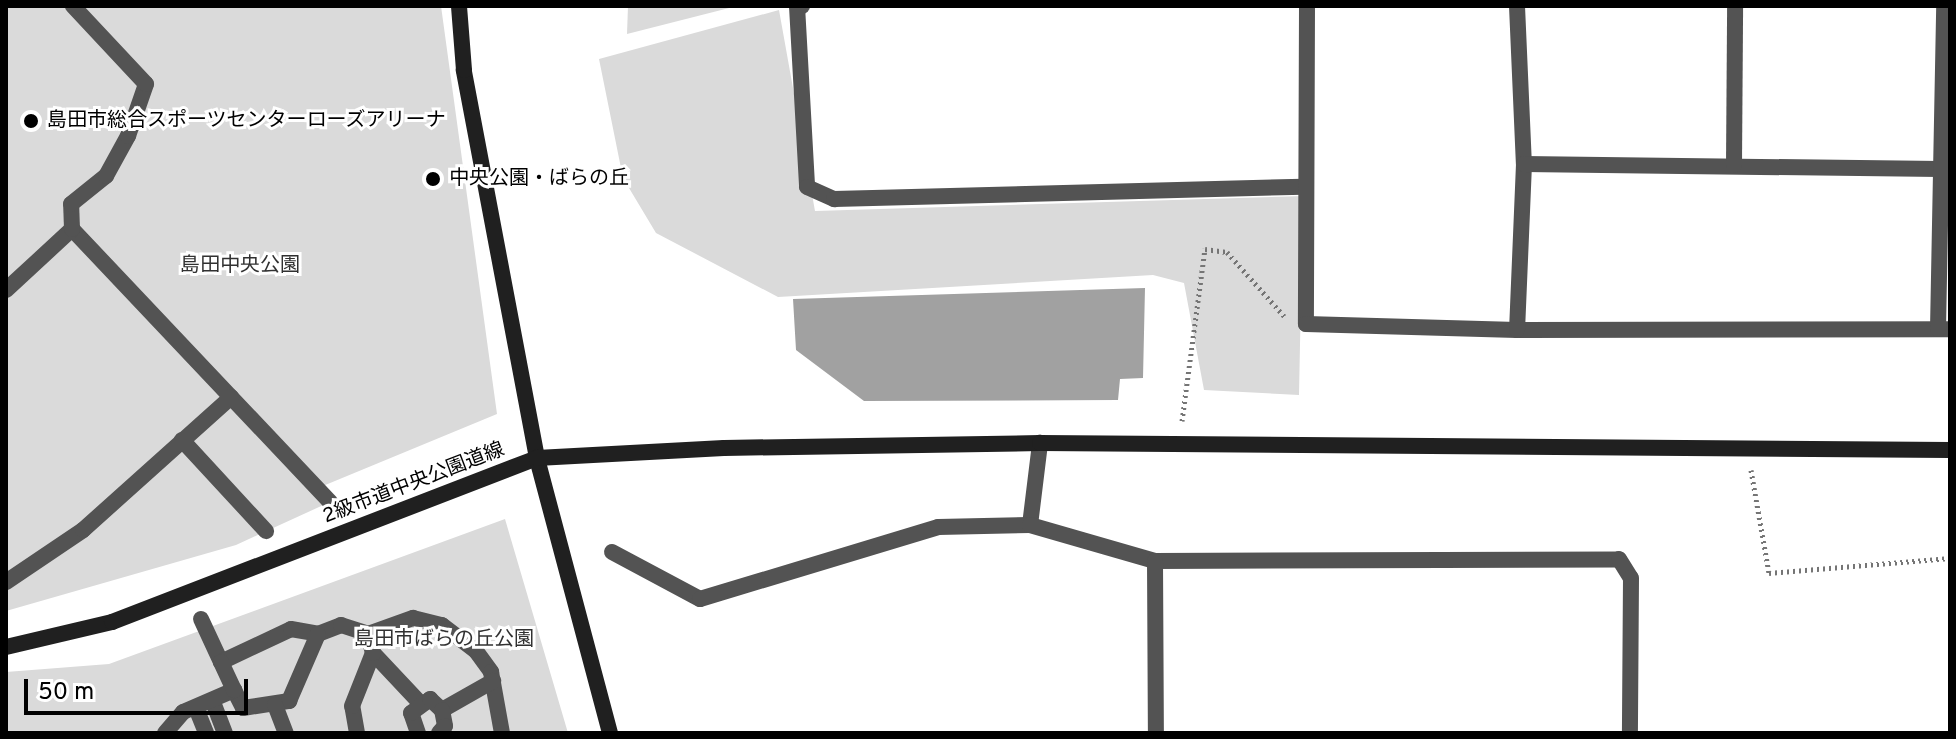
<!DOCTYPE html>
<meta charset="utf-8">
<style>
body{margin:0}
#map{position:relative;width:1956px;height:739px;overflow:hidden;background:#fff;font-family:Overpass,"Noto Sans JP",sans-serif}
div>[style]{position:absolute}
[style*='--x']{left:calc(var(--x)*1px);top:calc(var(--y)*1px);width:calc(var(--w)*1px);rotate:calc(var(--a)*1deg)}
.green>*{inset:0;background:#dadada}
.water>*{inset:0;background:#a1a1a1}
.path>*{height:5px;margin-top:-2.5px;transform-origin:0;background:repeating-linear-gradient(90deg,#757575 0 2px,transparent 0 6px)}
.street>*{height:16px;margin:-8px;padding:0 8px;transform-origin:8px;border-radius:8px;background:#535353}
.secondary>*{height:16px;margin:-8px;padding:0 8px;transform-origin:8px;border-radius:8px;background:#202020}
.dots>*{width:22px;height:22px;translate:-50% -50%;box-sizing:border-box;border:4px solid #fff;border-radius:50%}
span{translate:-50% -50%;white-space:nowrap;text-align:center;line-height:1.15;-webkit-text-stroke:6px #fff;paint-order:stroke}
.poi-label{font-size:20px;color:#000}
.left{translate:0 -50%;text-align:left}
.park-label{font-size:20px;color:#313131}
.street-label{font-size:20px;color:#000}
.frame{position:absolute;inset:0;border:8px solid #000;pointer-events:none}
.scale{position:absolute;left:24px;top:679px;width:224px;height:36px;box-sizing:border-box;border:4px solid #000;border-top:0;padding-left:10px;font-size:24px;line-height:28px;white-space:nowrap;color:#000;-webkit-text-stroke:6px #fff;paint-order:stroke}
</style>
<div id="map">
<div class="green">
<div style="clip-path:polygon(6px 6px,441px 6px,497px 414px,318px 488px,330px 502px,236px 545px,6px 611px)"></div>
<div style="clip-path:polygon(628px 6px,737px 6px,627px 34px)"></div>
<div style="clip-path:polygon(779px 10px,815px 211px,1303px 196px,1299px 395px,1204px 390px,1184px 283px,1153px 275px,778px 297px,656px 233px,623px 178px,599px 59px)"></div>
<div style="clip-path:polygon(505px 519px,568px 733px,6px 733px,6px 672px,109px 664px)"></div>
</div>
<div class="water">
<div style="clip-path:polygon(1145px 288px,1143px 378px,1120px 379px,1118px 400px,864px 401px,796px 350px,793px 299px)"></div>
</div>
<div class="path">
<div style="--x:1182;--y:421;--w:174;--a:-82.4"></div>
<div style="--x:1205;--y:249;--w:22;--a:8"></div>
<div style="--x:1227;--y:252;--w:86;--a:48.3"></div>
<div style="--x:1751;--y:470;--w:105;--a:80.1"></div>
<div style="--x:1769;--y:573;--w:182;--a:-4.7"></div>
</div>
<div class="street">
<div style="--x:802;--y:6;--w:5;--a:180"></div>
<div style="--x:797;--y:6;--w:181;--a:86.8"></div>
<div style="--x:807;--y:187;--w:30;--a:24"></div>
<div style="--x:834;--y:199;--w:469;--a:-1.5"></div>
<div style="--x:1307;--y:6;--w:318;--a:90.2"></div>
<div style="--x:1306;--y:324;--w:211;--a:1.6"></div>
<div style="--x:1517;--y:330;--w:433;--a:-0.1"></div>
<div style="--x:1517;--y:6;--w:158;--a:87.5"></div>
<div style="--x:1524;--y:164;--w:166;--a:92.4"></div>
<div style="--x:1524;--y:164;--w:416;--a:0.7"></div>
<div style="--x:1734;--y:165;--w:159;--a:-89.6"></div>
<div style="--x:72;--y:229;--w:376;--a:46.6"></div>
<div style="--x:6;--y:290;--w:90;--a:-42.7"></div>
<div style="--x:72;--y:229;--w:25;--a:-92"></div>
<div style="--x:71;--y:204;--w:45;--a:-38.7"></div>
<div style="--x:106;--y:176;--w:46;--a:-61.2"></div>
<div style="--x:128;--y:136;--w:55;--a:-70.9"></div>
<div style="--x:146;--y:84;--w:107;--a:-133.1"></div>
<div style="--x:1938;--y:329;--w:323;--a:-88.9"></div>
<div style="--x:182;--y:440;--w:124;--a:47.3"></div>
<div style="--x:1030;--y:525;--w:83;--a:-83"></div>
<div style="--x:612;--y:552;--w:100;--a:28.1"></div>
<div style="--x:700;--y:599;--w:249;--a:-16.8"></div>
<div style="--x:938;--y:527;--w:92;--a:-1.2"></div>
<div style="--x:1030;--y:525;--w:130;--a:16.1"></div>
<div style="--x:1155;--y:561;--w:464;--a:-0.2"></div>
<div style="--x:1619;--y:559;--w:22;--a:58"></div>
<div style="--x:1631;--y:578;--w:155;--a:90.4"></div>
<div style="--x:1155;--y:561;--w:172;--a:89.7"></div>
<div style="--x:6;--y:582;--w:93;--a:-34"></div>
<div style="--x:83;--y:530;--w:199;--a:-41.9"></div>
<div style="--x:201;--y:619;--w:47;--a:65.1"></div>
<div style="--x:221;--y:662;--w:77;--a:-25.2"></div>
<div style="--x:291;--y:629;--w:27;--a:10"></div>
<div style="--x:318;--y:634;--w:25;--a:-21"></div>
<div style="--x:341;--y:625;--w:28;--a:18"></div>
<div style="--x:368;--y:634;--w:48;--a:-19.6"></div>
<div style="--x:413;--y:618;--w:30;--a:14"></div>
<div style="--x:442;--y:625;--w:43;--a:37.4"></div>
<div style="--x:476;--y:651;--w:26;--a:54"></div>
<div style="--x:491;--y:672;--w:62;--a:79.8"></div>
<div style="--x:373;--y:653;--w:69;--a:46.8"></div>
<div style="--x:234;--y:690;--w:20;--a:63"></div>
<div style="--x:243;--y:708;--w:47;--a:-8.7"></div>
<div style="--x:289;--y:701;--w:73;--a:-66.6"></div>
<div style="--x:213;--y:702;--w:33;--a:69"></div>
<div style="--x:275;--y:705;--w:30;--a:69"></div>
<div style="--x:196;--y:708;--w:27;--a:68"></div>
<div style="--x:442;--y:710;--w:59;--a:-29.6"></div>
<div style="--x:165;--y:733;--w:28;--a:-49"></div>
<div style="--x:183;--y:712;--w:56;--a:-23.3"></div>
<div style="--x:234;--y:690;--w:31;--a:-115"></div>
<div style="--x:357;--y:733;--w:27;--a:-100"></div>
<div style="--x:352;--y:706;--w:57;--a:-68.4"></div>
<div style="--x:373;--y:653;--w:20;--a:-105"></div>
<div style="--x:418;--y:733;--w:21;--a:-109"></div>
<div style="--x:411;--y:713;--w:24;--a:-36"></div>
<div style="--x:430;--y:699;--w:16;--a:43"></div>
<div style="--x:442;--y:710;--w:16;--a:79"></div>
<div style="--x:445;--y:726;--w:9;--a:131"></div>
</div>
<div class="secondary">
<div style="--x:6;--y:647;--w:109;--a:-13.3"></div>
<div style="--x:112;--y:622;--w:456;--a:-21.1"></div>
<div style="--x:537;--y:458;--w:395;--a:-100.7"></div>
<div style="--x:464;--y:70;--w:64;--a:-94.5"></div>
<div style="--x:610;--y:733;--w:285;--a:-104.9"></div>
<div style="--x:537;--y:458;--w:187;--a:-3.1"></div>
<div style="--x:724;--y:448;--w:316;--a:-0.9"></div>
<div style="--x:1040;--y:443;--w:910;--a:0.44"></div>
</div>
<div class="dots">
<div style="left:31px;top:121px;background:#000"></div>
<div style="left:433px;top:179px;background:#000"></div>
</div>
<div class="poi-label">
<span class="left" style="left:47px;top:121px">島田市総合スポーツセンターローズアリーナ</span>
<span class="left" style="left:449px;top:179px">中央公園・ばらの丘</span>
</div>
<div class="park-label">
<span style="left:240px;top:266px">島田中央公園</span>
<span style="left:444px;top:640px">島田市ばらの丘公園</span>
</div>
<div class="street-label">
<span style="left:414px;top:484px;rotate:-21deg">2級市道中央公園道線</span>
</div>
<div class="frame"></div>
<div class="scale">50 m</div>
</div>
